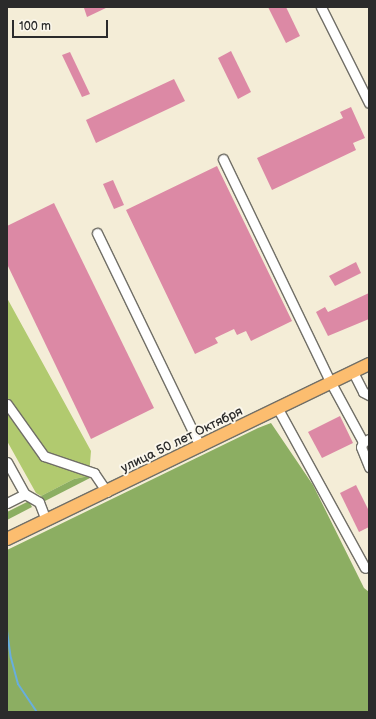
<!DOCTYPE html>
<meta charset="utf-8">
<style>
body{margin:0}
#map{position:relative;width:376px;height:719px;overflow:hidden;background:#f4edd7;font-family:"Balsamiq Sans",sans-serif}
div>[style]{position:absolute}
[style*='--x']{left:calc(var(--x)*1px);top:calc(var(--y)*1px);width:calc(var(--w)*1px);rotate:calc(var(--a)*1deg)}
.green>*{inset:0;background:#b1ca6f}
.forest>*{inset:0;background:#8cae62}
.stream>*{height:2px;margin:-1px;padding:0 1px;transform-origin:1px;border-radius:1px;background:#68aede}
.building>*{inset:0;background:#dc89a5}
.roads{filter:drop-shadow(1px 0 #716f67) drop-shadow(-1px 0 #716f67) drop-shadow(0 1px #716f67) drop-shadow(0 -1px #716f67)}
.minor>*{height:9px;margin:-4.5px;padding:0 4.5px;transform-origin:4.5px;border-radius:4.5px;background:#fff}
.major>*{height:12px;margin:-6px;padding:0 6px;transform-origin:6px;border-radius:6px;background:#fcbd6f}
span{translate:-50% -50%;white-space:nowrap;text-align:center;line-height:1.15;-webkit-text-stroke:4px #fbf7ec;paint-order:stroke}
.street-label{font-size:13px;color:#2b2b2b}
.frame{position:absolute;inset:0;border:8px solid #2b2b2b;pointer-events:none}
.scale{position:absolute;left:12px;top:20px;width:96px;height:18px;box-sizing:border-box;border:2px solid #2b2b2b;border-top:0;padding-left:5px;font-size:12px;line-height:14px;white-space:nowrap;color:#2b2b2b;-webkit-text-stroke:3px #fbf7ec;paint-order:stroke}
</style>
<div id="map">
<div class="green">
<div style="clip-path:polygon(7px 298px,91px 451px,89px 476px,74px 479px,41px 496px,36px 493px,7px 441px)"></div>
</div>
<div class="forest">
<div style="clip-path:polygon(271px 423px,313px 485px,364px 588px,369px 592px,369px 712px,7px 712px,7px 550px,258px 428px)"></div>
<div style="clip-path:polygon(89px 476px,90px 478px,45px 501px,42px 499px,41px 496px,74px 479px)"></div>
<div style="clip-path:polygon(29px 501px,32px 507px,7px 520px,7px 512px)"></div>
</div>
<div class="stream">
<div style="--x:7;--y:631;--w:27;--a:82"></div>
<div style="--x:11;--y:658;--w:27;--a:75"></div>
<div style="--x:18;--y:684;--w:34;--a:56"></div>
</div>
<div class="building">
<div style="clip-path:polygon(86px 7px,108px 7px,87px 17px,84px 8px)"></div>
<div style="clip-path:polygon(268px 7px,286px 7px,300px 36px,286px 43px)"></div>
<div style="clip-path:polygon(231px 51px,251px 92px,238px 99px,218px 58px)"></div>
<div style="clip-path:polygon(70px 52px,90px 94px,82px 97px,62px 55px)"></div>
<div style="clip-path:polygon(174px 79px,185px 101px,96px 143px,86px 120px)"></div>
<div style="clip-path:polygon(351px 107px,365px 138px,353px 143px,356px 150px,272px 190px,257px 158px,343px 118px,340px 112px)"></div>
<div style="clip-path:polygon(217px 166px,292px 321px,251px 341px,246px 331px,237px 335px,234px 329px,215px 338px,218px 343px,195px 354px,126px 210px)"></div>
<div style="clip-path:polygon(113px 180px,124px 205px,114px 209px,103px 184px)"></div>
<div style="clip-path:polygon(54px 203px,154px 408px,91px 439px,7px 264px,7px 226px)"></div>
<div style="clip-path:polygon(356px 262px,361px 273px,335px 286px,329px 276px)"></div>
<div style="clip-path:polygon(369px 293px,369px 319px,328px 336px,316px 312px,325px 307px,328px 312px)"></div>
<div style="clip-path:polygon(340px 416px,353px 443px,322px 458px,308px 432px)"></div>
<div style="clip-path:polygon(356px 485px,369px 511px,369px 527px,359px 532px,340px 493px)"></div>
</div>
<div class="roads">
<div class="minor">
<div style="--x:321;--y:7;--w:107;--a:63.4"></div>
<div style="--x:223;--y:159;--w:249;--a:64.3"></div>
<div style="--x:331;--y:383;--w:67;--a:61.5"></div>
<div style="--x:97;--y:233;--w:237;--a:64.2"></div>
<div style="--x:353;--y:372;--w:22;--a:63"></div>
<div style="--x:363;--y:392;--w:7;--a:27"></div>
<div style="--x:7;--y:404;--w:64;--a:54.6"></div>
<div style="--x:44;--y:456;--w:53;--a:18.8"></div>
<div style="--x:94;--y:473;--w:23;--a:56"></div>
<div style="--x:278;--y:409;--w:181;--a:61.3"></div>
<div style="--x:369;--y:439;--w:7;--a:153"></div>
<div style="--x:363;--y:442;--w:5;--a:112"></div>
<div style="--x:361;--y:447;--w:22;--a:68"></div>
<div style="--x:7;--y:462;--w:37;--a:61"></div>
<div style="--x:25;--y:494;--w:16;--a:30"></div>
<div style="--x:39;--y:502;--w:19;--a:69"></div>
<div style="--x:7;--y:503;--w:20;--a:-27"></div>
</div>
<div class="major">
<div style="--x:7;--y:539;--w:402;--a:-25.8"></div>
</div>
</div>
<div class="street-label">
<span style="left:182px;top:440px;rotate:-26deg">улица 50 лет Октября</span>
</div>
<div class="frame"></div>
<div class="scale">100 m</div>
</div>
